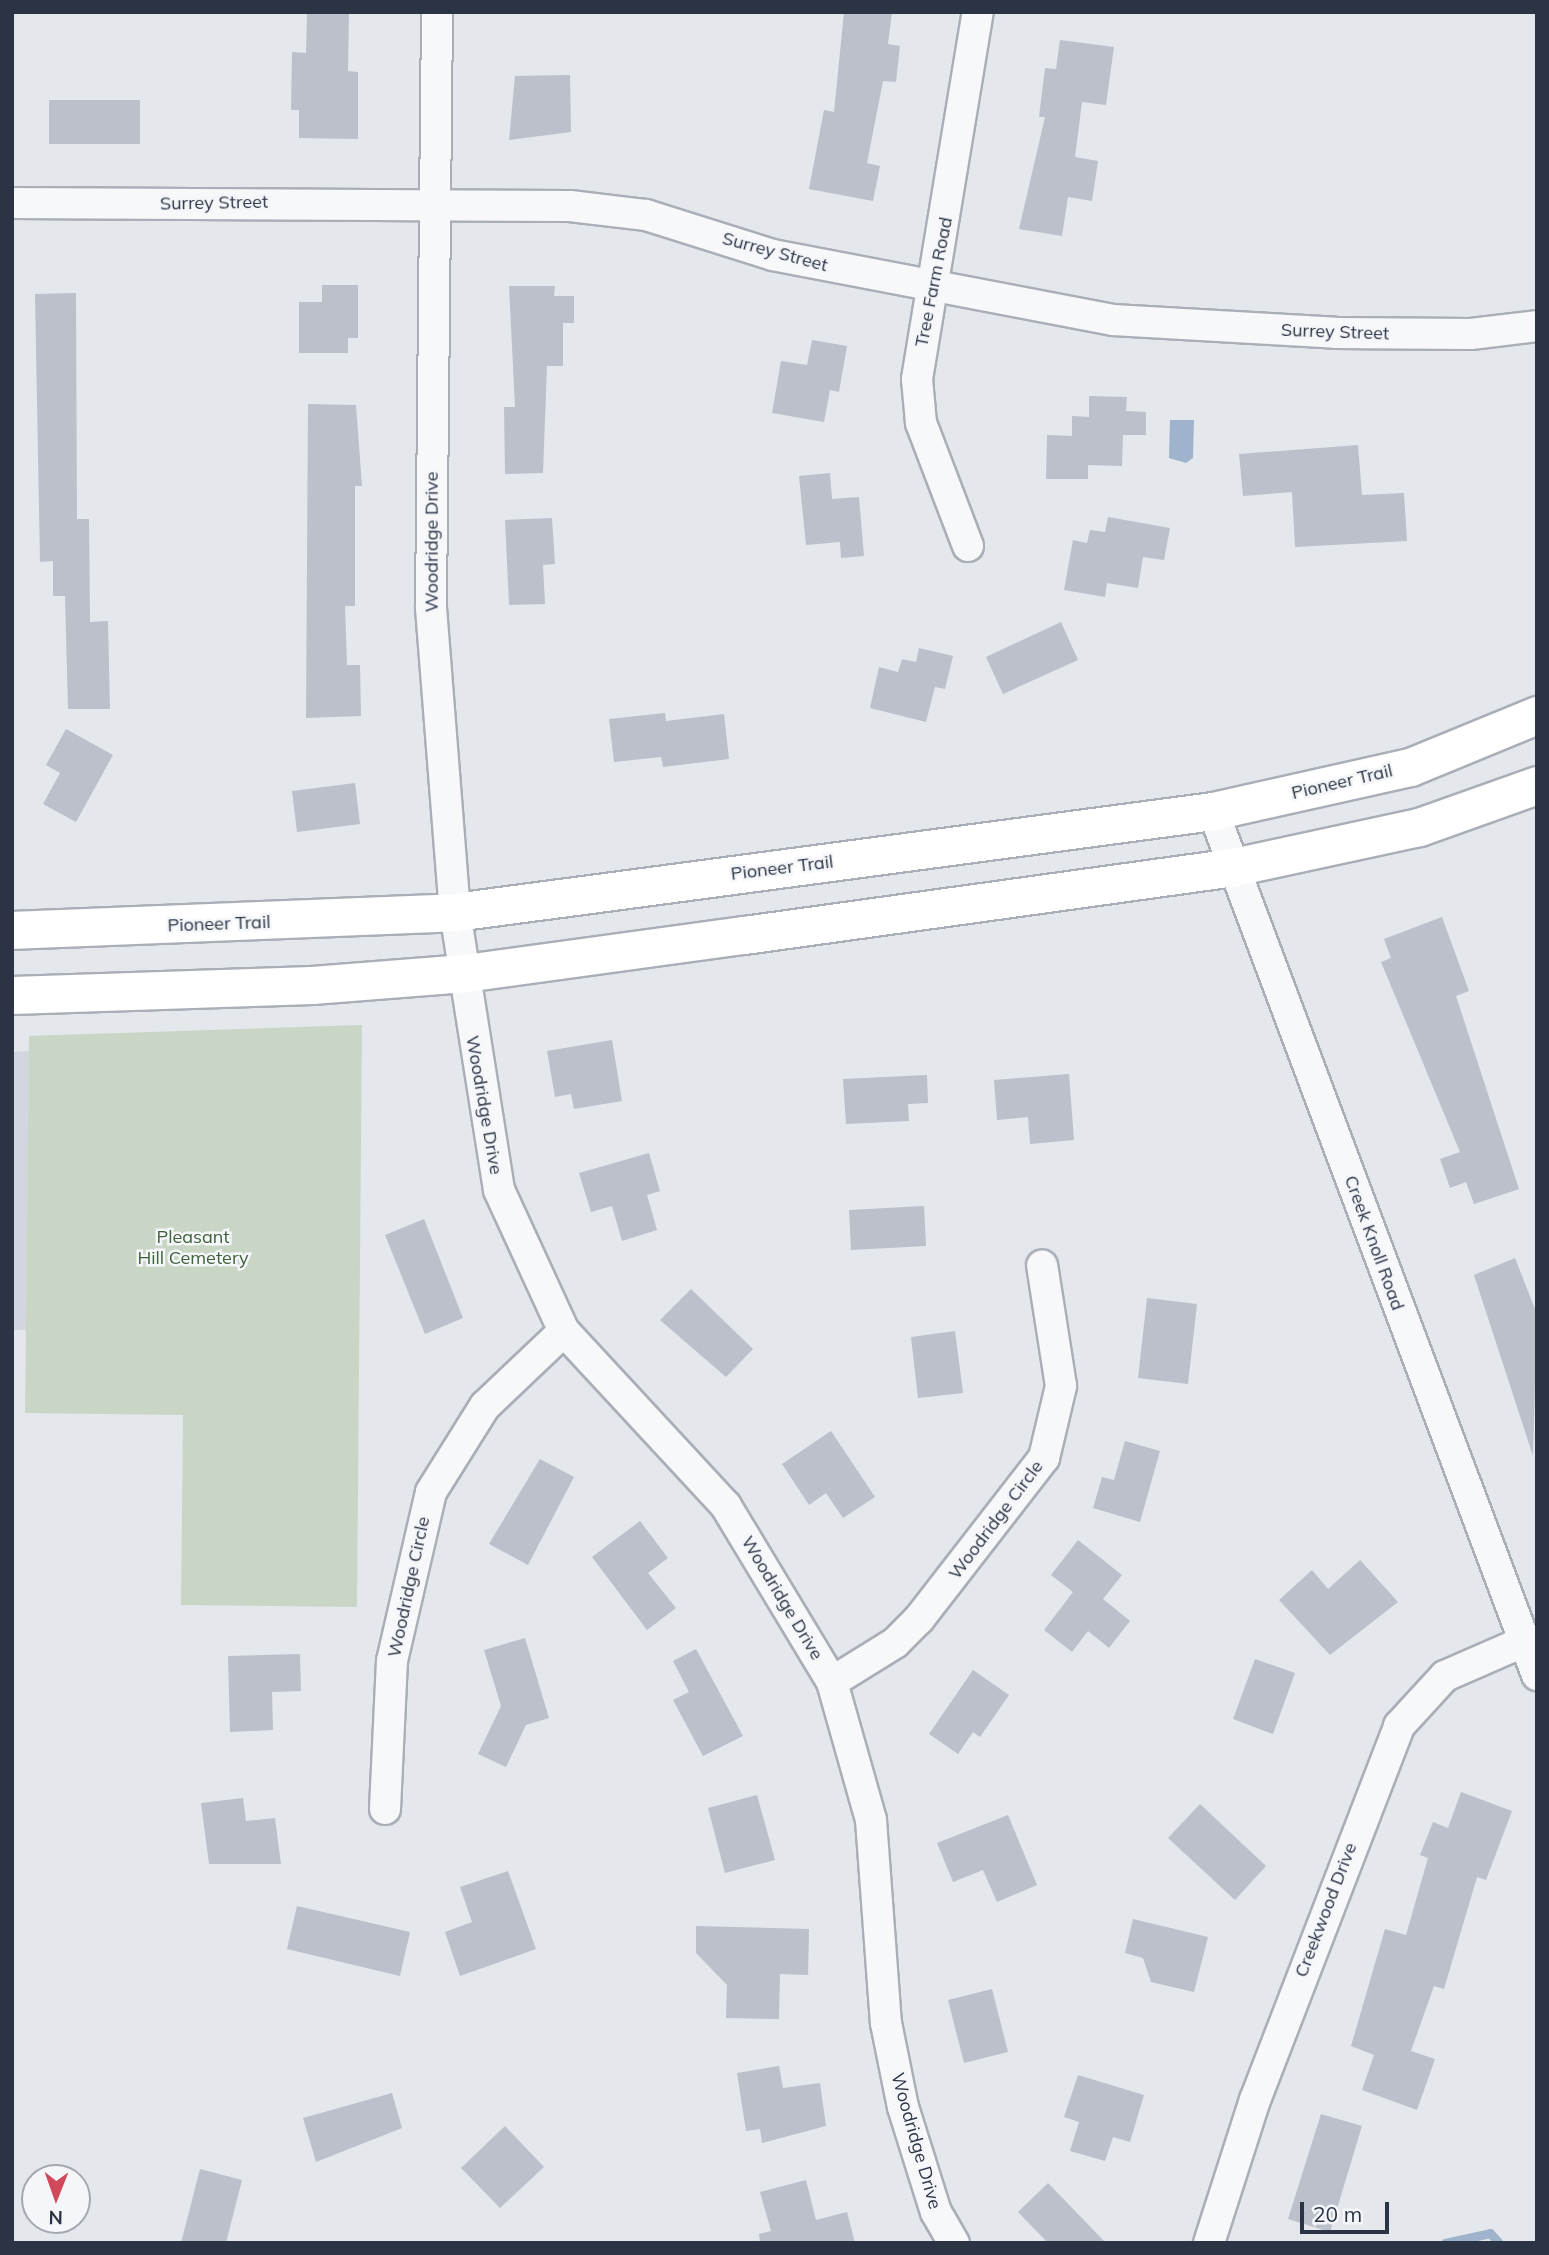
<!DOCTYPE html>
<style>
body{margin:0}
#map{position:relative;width:1549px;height:2255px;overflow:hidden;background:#e4e7ec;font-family:Mulish,sans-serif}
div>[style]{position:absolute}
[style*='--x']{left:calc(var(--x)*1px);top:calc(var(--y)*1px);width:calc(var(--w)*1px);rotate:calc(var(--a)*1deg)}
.built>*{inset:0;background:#d2d6de}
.green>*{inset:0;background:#c9d6c5}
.water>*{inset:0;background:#9fb4cc}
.stream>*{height:9px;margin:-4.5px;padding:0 4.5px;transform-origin:4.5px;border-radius:4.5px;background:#9fb4cc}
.building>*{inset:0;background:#bbc0ca}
.roads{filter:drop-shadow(2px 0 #a9aeb7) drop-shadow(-2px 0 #a9aeb7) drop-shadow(0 2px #a9aeb7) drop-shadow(0 -2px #a9aeb7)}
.minor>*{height:30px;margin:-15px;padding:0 15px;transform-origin:15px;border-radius:15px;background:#f7f8fa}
.major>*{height:37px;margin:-18.5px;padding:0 18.5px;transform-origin:18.5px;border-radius:18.5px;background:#fff}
span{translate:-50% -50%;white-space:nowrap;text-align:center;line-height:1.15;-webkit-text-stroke:5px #f4f6f9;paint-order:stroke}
.street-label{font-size:18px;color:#2b3445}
.park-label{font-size:18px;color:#3f6138}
.frame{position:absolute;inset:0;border:14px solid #2b3445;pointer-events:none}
.north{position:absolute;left:21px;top:2164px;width:70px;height:70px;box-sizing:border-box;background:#f4f6f9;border:2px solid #a4a8b1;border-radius:50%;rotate:181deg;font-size:19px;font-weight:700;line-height:28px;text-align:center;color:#2b3445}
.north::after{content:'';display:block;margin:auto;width:24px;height:32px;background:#d1495b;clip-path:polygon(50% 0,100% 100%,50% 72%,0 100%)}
.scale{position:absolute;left:1300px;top:2202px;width:89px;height:32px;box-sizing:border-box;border:4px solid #2b3445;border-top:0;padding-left:9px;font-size:21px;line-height:24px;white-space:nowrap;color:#2b3445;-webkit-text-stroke:5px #f4f6f9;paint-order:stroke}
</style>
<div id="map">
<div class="built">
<div style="clip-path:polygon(29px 1051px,26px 1330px,12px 1330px,12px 1052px)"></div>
</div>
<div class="green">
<div style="clip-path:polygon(362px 1025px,357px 1607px,181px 1605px,183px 1415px,25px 1413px,29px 1036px)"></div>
</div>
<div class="water">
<div style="clip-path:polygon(1170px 420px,1194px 420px,1193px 458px,1186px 463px,1169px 458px)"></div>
</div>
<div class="stream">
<div style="--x:1445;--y:2243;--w:46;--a:-12.5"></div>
<div style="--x:1490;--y:2233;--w:13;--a:48"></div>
</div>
<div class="building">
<div style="clip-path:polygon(307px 12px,349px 12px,348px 71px,358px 72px,358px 139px,299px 138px,299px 110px,291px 110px,292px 52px,306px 53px)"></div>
<div style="clip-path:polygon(844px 12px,892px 12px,888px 44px,900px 46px,896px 82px,883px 81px,867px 163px,880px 166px,873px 201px,809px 189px,824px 110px,834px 112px)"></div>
<div style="clip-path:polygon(1060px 40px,1114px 47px,1106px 105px,1082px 102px,1075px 157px,1098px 161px,1092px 201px,1068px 197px,1062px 236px,1019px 229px,1045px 117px,1039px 117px,1045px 68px,1056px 69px)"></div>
<div style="clip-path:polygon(570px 75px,571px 132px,509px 140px,515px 76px)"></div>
<div style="clip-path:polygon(49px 100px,140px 100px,140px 144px,49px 144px)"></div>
<div style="clip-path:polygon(322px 285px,358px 285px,358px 338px,348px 338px,348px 353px,299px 353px,299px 302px,322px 302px)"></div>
<div style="clip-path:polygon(509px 286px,555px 286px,554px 296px,574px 296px,574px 323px,563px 323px,563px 366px,547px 366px,543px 473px,505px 474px,504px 407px,515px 407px)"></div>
<div style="clip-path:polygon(76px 293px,77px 519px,89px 519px,90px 622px,108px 621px,110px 709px,68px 709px,65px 596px,53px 596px,53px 561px,40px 562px,35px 294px)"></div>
<div style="clip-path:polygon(812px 340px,847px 346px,839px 392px,830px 390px,824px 422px,772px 413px,781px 361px,807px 365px)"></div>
<div style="clip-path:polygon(1089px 396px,1127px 397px,1126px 411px,1146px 412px,1146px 435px,1123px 435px,1122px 466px,1088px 465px,1088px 479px,1046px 479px,1047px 435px,1072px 436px,1072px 416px,1089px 417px)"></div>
<div style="clip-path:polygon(308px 404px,356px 405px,362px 486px,355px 486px,355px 606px,345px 606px,347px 665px,360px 665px,361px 716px,306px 718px)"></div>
<div style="clip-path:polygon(1358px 445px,1362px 495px,1404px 493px,1407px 541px,1295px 547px,1292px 492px,1243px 496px,1239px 454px)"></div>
<div style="clip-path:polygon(830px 473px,832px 499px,859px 497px,864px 556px,841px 558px,840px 542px,806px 545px,799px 476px)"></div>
<div style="clip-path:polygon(1108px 517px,1170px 528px,1164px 560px,1143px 557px,1138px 588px,1107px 583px,1105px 597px,1064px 590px,1073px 540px,1087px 543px,1090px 530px,1105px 532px)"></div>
<div style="clip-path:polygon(552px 518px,555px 564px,543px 565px,545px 604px,509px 605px,505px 520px)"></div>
<div style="clip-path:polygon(1061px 622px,1078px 660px,1003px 694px,986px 657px)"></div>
<div style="clip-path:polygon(919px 648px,953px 656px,945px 689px,935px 687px,926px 722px,870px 708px,879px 667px,898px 672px,902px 659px,916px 662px)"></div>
<div style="clip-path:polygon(665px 713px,666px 721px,724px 714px,729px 759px,663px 767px,661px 757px,614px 762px,609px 719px)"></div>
<div style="clip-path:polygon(66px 729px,113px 755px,76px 822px,43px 804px,60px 773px,46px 765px)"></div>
<div style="clip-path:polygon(355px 783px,360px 824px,297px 832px,292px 791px)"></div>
<div style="clip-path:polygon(1442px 917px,1469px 991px,1456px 996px,1519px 1189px,1474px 1204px,1466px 1182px,1450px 1188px,1440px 1159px,1460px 1152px,1381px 962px,1391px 958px,1384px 939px)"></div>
<div style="clip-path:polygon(612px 1040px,622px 1101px,574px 1109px,571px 1094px,555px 1097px,547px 1051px)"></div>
<div style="clip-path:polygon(1069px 1074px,1074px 1140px,1030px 1144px,1028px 1117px,997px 1120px,994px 1080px)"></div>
<div style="clip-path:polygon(927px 1075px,928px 1103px,908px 1104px,909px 1121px,846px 1124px,843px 1079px)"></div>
<div style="clip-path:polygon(649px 1153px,660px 1191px,647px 1195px,657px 1230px,622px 1241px,612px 1206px,591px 1212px,579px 1173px)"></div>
<div style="clip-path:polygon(924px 1206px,926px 1246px,851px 1250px,849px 1210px)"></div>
<div style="clip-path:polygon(424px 1219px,463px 1318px,425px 1334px,385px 1235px)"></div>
<div style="clip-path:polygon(1515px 1258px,1537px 1314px,1533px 1456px,1474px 1275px)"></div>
<div style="clip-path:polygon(691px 1289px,753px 1349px,726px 1377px,660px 1320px)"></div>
<div style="clip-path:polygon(1147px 1298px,1197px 1304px,1188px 1384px,1138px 1378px)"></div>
<div style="clip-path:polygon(955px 1331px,963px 1393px,918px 1398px,911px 1337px)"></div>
<div style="clip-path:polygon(831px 1431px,875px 1497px,843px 1518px,826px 1493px,809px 1505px,782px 1464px)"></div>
<div style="clip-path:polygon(1125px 1441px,1160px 1451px,1140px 1522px,1093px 1508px,1102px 1477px,1114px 1480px)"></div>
<div style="clip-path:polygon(540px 1459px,574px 1477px,528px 1565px,489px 1544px)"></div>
<div style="clip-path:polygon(640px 1521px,668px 1558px,648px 1573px,676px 1608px,647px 1630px,592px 1557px)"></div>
<div style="clip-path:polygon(1078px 1540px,1122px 1575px,1103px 1599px,1130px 1621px,1109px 1648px,1088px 1631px,1072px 1652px,1044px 1630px,1073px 1592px,1051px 1575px)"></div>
<div style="clip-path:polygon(1360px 1560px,1398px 1602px,1330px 1655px,1279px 1600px,1312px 1570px,1328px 1589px)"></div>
<div style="clip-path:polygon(525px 1638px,549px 1718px,526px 1725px,506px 1767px,478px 1754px,501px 1706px,484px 1650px)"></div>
<div style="clip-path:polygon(696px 1649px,743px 1736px,703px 1756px,673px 1700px,689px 1692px,673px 1661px)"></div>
<div style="clip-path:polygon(300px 1654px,301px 1691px,272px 1692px,273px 1730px,230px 1732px,228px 1656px)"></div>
<div style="clip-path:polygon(1255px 1659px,1295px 1673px,1273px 1734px,1233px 1719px)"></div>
<div style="clip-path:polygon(973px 1670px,1009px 1695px,980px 1737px,973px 1732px,958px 1754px,929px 1734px)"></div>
<div style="clip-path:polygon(1461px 1792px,1512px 1811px,1486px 1880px,1477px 1877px,1444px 1989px,1434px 1986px,1411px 2051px,1435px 2059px,1417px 2110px,1362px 2090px,1374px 2055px,1351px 2046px,1385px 1929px,1406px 1935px,1428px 1858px,1420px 1855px,1433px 1822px,1448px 1828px)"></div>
<div style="clip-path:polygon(757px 1795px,775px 1860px,725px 1873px,708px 1808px)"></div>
<div style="clip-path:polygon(243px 1798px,246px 1821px,275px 1818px,281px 1864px,209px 1864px,201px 1803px)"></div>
<div style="clip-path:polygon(1200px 1804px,1266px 1866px,1235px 1900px,1168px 1838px)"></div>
<div style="clip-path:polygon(1008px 1815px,1037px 1885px,997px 1902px,983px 1870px,953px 1882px,937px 1843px)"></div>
<div style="clip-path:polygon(508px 1871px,536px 1949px,460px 1976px,445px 1932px,472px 1922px,460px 1887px)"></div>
<div style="clip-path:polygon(297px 1906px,410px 1932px,400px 1976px,287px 1949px)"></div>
<div style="clip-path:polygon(1133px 1919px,1208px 1937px,1194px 1992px,1151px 1982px,1143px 1958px,1125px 1953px)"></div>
<div style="clip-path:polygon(696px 1926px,809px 1929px,808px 1975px,780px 1974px,779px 2019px,726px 2018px,727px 1985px,696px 1953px)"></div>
<div style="clip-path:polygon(992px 1989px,1008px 2052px,964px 2063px,948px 2000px)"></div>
<div style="clip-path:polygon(779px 2066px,783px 2088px,820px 2083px,826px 2126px,762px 2143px,760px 2129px,746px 2131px,737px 2073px)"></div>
<div style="clip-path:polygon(1078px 2075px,1144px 2095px,1130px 2142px,1113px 2137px,1105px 2161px,1070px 2151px,1079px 2122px,1064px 2117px)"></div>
<div style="clip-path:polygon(392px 2093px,402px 2128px,316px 2162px,303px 2118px)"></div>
<div style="clip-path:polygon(1321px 2114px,1362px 2126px,1330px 2232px,1288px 2219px)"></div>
<div style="clip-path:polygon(505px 2126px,544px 2167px,500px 2208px,461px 2168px)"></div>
<div style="clip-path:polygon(200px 2169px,242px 2180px,226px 2243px,181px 2243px)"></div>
<div style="clip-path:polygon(806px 2180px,816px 2220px,847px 2212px,855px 2243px,760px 2243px,759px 2234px,771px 2231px,760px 2192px)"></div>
<div style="clip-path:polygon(1048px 2183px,1106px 2243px,1048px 2243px,1018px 2212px)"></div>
</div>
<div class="roads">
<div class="minor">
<div style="--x:437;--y:12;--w:596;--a:90.58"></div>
<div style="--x:431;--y:608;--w:305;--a:85.5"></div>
<div style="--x:455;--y:912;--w:281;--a:81"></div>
<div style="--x:499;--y:1190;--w:155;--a:65.3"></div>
<div style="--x:564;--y:1331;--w:238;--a:47.2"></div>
<div style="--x:726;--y:1506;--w:205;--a:58.9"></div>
<div style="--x:832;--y:1682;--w:143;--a:74.2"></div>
<div style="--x:871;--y:1820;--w:204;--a:85.8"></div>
<div style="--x:886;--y:2023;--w:86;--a:78.6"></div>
<div style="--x:903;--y:2107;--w:110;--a:72.6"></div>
<div style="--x:936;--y:2212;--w:36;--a:60"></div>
<div style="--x:12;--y:203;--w:558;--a:0.31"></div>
<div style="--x:570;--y:206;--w:77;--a:6.8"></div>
<div style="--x:646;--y:215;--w:133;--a:17.5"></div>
<div style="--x:773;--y:255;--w:346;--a:10.8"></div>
<div style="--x:1113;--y:320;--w:223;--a:3.3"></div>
<div style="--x:1336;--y:333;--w:135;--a:0.4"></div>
<div style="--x:1471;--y:334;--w:66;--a:-6.9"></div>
<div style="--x:968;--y:546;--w:132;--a:-110.9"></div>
<div style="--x:921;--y:423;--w:44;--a:-95.2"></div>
<div style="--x:917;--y:379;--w:372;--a:-80.6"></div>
<div style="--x:1213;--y:811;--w:923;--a:69.44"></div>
<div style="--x:832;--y:1682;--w:74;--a:-31.8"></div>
<div style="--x:895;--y:1643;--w:34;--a:-45"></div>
<div style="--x:919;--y:1619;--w:204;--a:-52.2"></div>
<div style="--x:1044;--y:1458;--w:74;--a:-76.7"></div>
<div style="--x:1061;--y:1386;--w:122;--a:-98.9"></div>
<div style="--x:385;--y:1809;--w:148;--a:-87.3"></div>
<div style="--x:392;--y:1661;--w:173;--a:-77"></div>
<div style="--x:431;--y:1492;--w:102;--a:-57.9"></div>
<div style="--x:485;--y:1406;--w:109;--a:-43.5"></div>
<div style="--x:1209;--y:2243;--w:150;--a:-72.2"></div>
<div style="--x:1255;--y:2100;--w:401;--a:-68.9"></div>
<div style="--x:1399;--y:1726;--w:68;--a:-47.4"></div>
<div style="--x:1445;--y:1676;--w:85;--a:-23.6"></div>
</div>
<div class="major">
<div style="--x:12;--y:930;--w:443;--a:-2.3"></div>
<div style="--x:455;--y:912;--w:765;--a:-7.59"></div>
<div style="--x:1213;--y:811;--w:202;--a:-12.6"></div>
<div style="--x:1410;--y:767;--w:137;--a:-22.3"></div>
<div style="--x:12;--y:995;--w:300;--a:-1.9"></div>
<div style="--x:312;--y:985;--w:153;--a:-4.5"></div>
<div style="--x:465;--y:973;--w:282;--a:-7.8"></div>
<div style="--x:744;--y:935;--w:490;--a:-7.9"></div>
<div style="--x:1229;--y:868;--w:194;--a:-12.2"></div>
<div style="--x:1419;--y:827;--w:125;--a:-19.6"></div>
</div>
</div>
<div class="street-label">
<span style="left:214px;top:203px;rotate:-1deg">Surrey Street</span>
<span style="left:775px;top:252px;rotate:15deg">Surrey Street</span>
<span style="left:934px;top:282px;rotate:-79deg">Tree Farm Road</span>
<span style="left:1335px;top:332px;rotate:2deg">Surrey Street</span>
<span style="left:432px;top:542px;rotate:-90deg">Woodridge Drive</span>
<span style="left:1342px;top:782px;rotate:-13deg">Pioneer Trail</span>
<span style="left:782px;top:868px;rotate:-7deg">Pioneer Trail</span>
<span style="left:219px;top:924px;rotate:-2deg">Pioneer Trail</span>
<span style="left:484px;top:1105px;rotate:80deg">Woodridge Drive</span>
<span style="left:1374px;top:1243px;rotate:70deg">Creek Knoll Road</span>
<span style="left:996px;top:1520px;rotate:-53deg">Woodridge Circle</span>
<span style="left:409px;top:1587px;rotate:-78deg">Woodridge Circle</span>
<span style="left:782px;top:1598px;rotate:59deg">Woodridge Drive</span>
<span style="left:1326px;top:1910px;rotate:-69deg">Creekwood Drive</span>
<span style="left:916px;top:2141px;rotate:74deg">Woodridge Drive</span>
</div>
<div class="park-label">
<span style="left:193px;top:1248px">Pleasant<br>Hill Cemetery</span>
</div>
<div class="frame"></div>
<div class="north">N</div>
<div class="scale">20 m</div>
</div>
